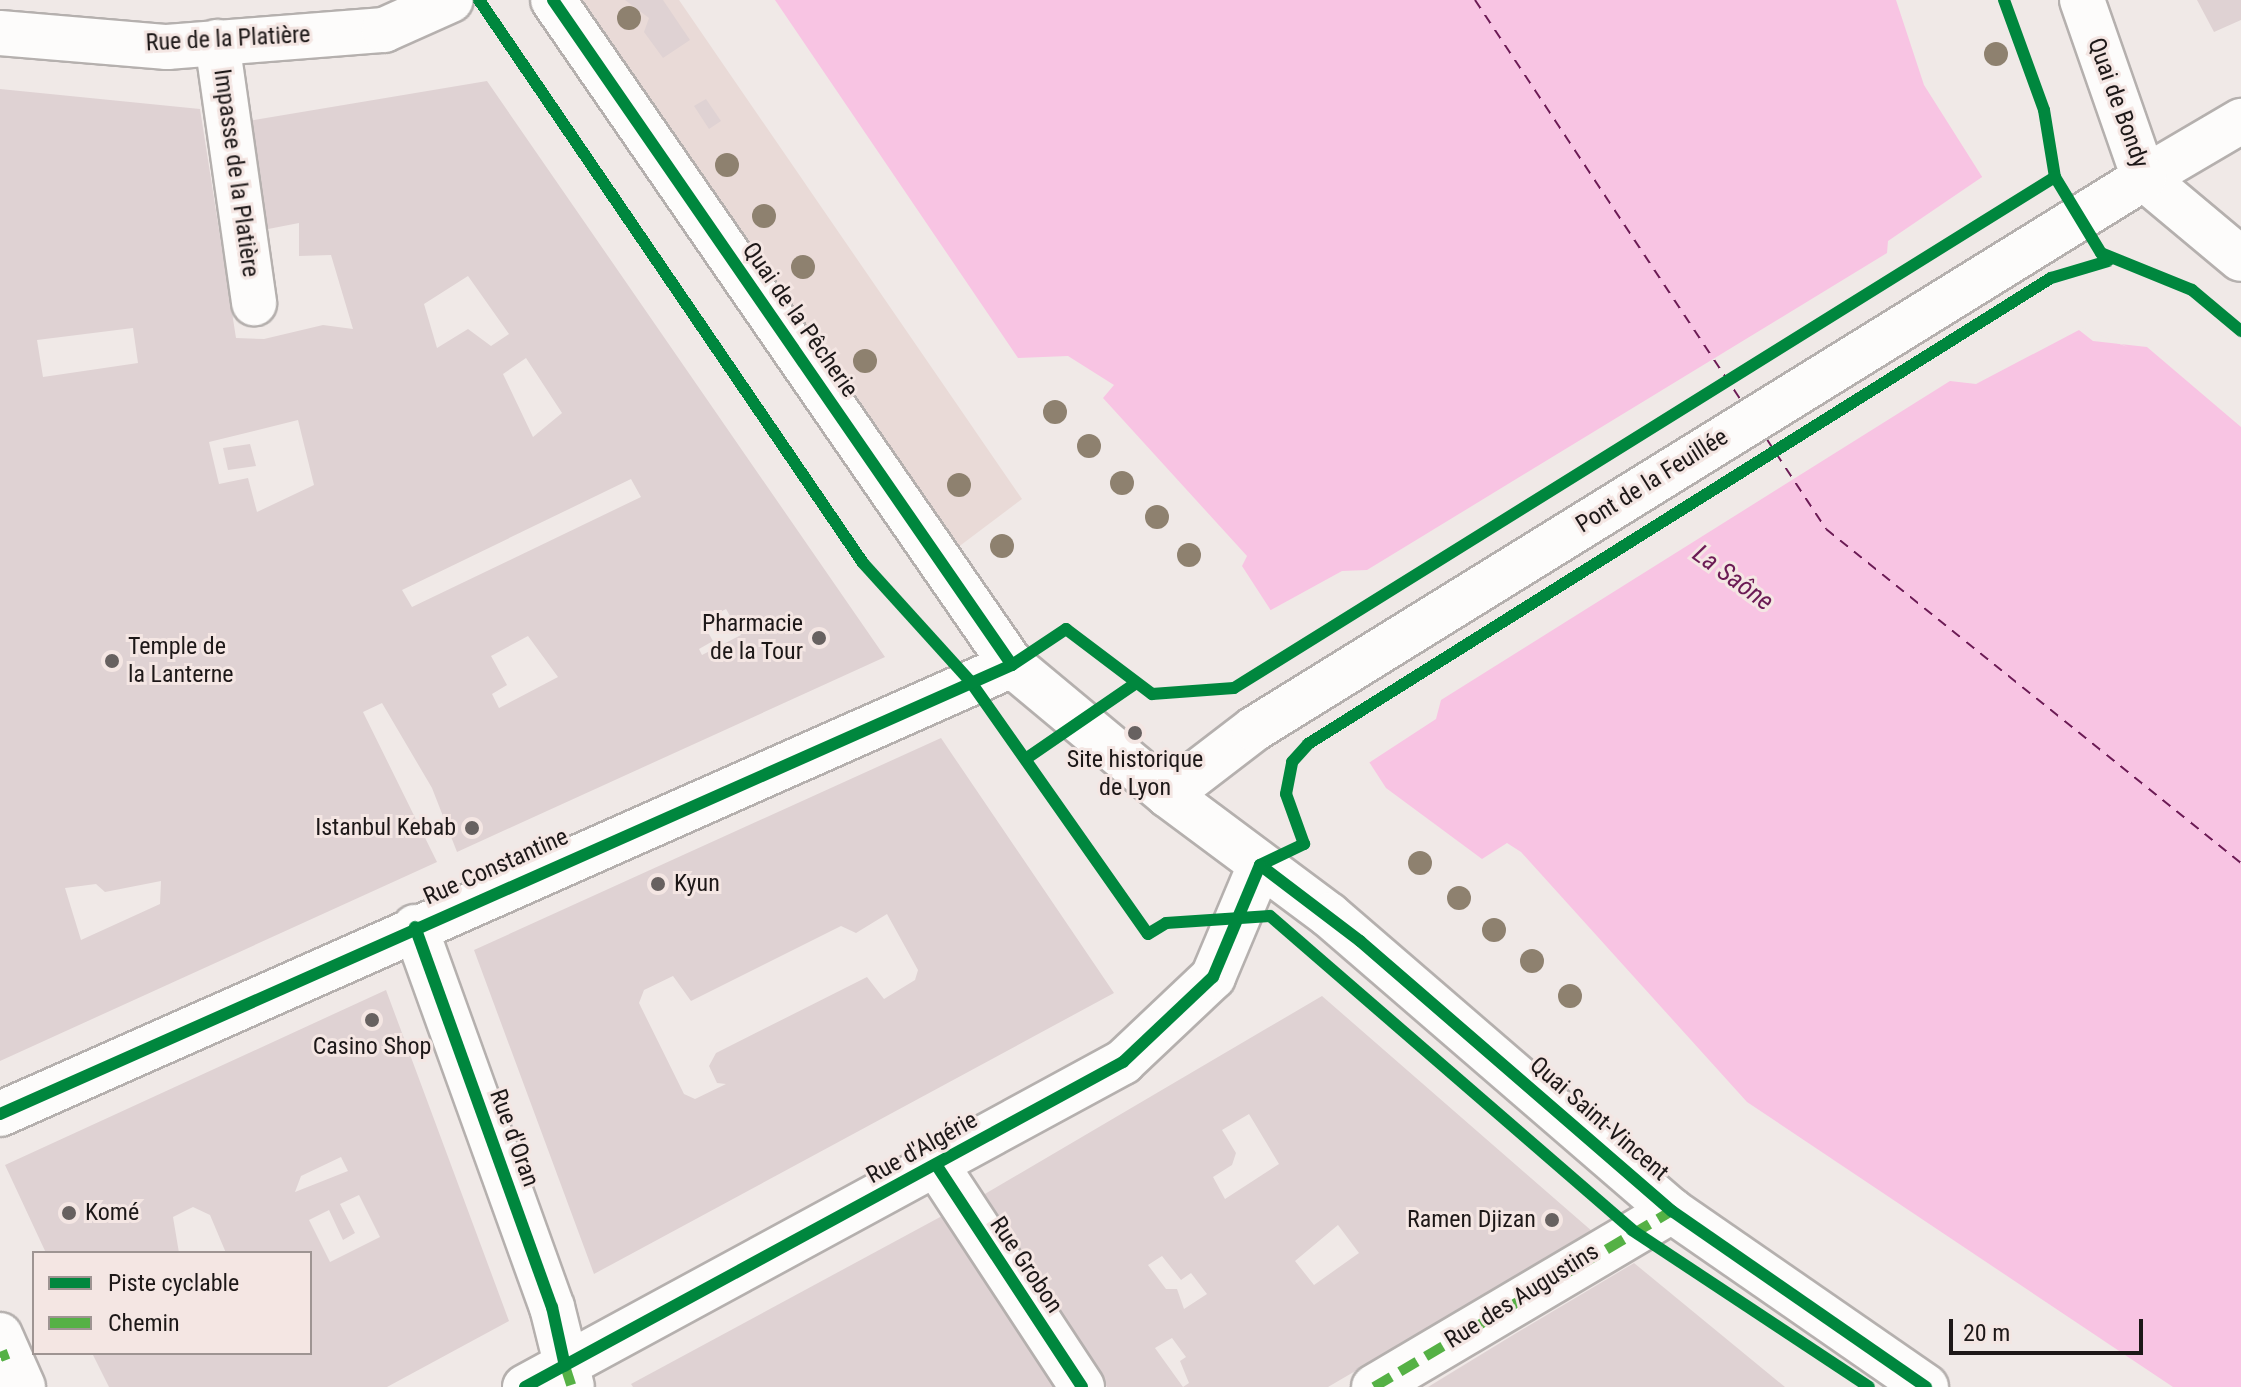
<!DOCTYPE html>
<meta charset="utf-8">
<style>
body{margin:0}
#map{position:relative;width:2241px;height:1387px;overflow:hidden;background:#f0e9e7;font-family:"Roboto Condensed",sans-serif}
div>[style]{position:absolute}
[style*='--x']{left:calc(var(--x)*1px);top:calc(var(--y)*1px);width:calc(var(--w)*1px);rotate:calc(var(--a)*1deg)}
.built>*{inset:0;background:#e9dad7}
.water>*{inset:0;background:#f8c4e3}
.pier>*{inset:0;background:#f0e9e7}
.ferry>*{height:2px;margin-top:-1px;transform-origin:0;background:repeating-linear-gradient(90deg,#6b1a54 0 10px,transparent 0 18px)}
.building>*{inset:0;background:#dfd2d3}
.roads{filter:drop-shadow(2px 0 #b5b0ae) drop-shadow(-2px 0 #b5b0ae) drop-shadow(0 2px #b5b0ae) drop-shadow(0 -2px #b5b0ae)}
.minor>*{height:44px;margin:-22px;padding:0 22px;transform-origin:22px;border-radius:22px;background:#fdfcfb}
.major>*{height:44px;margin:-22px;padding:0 22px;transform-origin:22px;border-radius:22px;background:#fdfcfb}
.quiet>*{height:10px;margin-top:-5px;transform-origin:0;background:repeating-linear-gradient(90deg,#55b145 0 20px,transparent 0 30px)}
.cycleway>*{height:12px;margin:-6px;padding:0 6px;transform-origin:6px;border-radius:6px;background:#00873e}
.trees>*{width:24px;height:24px;margin:-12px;border-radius:50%;background:#8e816f}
.dots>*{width:22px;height:22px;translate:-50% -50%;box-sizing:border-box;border:4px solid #f4e6e3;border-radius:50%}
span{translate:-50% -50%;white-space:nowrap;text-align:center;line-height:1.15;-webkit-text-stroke:6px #f4e6e3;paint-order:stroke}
.street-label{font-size:24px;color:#1d1818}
.poi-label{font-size:24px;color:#1d1818}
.right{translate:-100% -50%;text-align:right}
.left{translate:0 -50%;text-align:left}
.water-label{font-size:26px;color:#6b1a54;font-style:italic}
.legend{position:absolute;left:32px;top:1251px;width:280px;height:104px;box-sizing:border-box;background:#f4e6e3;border:2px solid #9e9492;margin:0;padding:10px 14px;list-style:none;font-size:24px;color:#1d1818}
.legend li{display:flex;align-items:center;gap:16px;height:40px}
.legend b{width:40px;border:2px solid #9e9492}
.scale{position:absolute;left:1949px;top:1319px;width:194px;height:36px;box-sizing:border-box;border:4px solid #1d1818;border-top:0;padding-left:10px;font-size:24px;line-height:28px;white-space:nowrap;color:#1d1818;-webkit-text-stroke:6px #f4e6e3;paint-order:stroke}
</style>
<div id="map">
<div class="built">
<div style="clip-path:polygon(566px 0,679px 0,1022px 499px,953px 551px)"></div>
</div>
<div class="water">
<div style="clip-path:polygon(775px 0,1896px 0,1924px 85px,2079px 330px,2093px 341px,2147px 347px,2241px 427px,2241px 1387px,2173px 1387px,1747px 1102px,1521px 852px,1507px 843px,1482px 859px,1386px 788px,1242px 566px,1247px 556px,1103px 398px,1114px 385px,1068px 356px,1018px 358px)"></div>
</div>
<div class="pier">
<div style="clip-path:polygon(1988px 173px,2082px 327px,2128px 347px,2079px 330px,1976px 384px,1950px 381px,1441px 700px,1436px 719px,1364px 766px,1269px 611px,1342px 571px,1367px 570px,1887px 253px,1888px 241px)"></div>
</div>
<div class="ferry">
<div style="--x:1475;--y:0;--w:483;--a:56.4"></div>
<div style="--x:1766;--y:438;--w:109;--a:56.6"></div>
<div style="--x:1826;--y:529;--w:533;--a:38.83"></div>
</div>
<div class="building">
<div style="clip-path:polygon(625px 0,663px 0,690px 40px,663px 58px,644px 32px,649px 18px)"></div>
<div style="clip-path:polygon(2197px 0,2241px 0,2241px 20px,2214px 32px)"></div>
<div style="clip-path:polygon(evenodd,487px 81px,885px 657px,457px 852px,432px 788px,382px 703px,363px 712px,437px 862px,0 1061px,0 89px,200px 109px,236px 338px,264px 339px,323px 325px,353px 329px,331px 255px,299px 256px,299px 223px,263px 230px,242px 122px,487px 81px,468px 276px,509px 334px,491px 346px,468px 329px,437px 348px,424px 304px,468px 276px,487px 81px,133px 328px,138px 363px,43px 377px,37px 340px,133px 328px,487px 81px,526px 358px,562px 413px,533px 437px,503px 374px,526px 358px,487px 81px,298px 420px,314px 485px,257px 512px,248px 478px,219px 484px,209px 442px,298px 420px,487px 81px,631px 479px,641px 497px,412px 607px,402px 590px,631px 479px,487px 81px,726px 609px,741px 635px,702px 655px,699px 649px,713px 641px,702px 622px,726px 609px,487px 81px,528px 636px,558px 677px,499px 708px,492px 694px,507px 685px,491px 656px,528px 636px,487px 81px,161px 881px,160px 904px,81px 940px,65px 888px,96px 884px,105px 892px,161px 881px)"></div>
<div style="clip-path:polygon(706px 99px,721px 121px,709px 129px,694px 106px)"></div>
<div style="clip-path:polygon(250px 444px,256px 466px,228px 470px,223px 448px)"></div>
<div style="clip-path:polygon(evenodd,941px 738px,1114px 993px,594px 1274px,474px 950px,941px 738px,887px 914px,918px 970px,915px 980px,884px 999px,867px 977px,716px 1053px,709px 1066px,717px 1083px,726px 1084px,695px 1099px,684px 1094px,639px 1003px,644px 990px,673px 976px,691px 1001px,841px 926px,856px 933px,887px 914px)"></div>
<div style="clip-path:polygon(evenodd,386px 990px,509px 1321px,387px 1387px,109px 1387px,92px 1353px,310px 1353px,310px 1253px,226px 1253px,210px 1215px,193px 1207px,173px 1217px,179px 1253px,46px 1253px,5px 1165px,386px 990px,341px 1157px,348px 1171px,295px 1192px,301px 1176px,341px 1157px,386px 990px,359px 1195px,380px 1237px,330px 1262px,309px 1220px,329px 1210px,343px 1240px,355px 1233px,340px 1204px,359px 1195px)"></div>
<div style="clip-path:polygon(evenodd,1322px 996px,1593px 1232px,1328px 1387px,1183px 1387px,1189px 1383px,1180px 1361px,1186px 1357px,1172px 1338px,1155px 1348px,1183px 1387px,1107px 1387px,978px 1198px,1322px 996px,1249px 1114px,1279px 1164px,1225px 1199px,1213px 1177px,1232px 1165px,1236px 1153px,1222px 1130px,1249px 1114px,1322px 996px,1338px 1225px,1359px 1253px,1314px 1285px,1295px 1261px,1338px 1225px,1322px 996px,1162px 1256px,1181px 1280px,1191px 1273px,1207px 1294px,1184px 1309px,1177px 1289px,1166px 1289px,1148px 1265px,1162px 1256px)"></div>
<div style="clip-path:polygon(942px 1216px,1058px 1387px,633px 1387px,631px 1384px)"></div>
<div style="clip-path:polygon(1634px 1263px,1785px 1387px,1428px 1387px,1518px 1332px)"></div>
</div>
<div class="roads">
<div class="minor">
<div style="--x:0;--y:33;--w:168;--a:4.8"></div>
<div style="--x:167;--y:47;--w:218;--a:-4.5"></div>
<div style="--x:384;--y:30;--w:73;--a:-24.1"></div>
<div style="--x:217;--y:42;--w:264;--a:81.9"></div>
<div style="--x:2144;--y:178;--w:113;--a:-30.4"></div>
<div style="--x:415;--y:927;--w:404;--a:70.2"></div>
<div style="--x:552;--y:1307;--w:82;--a:76"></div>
<div style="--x:0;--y:1114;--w:1107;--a:-23.93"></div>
<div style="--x:937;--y:1166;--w:264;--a:56.7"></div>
<div style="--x:0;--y:1335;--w:57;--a:66.1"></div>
<div style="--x:525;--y:1387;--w:681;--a:-28.52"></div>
<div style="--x:1123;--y:1062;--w:124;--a:-43.4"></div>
<div style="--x:1213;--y:977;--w:121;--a:-67.2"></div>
<div style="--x:1374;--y:1387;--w:346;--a:-30.6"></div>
</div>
<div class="major">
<div style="--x:553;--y:0;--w:808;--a:55.39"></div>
<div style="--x:1012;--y:665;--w:203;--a:39.8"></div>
<div style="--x:1168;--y:795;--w:201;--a:36.7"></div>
<div style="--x:1329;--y:915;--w:453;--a:40.8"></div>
<div style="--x:1672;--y:1211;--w:309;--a:34.7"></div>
<div style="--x:2082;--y:0;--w:188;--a:70.8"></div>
<div style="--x:2144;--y:178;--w:126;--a:39.9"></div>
<div style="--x:1168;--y:795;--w:108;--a:-37.5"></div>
<div style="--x:1254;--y:729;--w:1047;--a:-31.76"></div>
</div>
</div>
<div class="quiet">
<div style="--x:0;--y:1357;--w:9;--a:-21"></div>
<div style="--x:565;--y:1366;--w:22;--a:72"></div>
<div style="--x:1374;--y:1387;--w:346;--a:-30.6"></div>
</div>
<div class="cycleway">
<div style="--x:479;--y:0;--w:681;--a:55.7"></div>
<div style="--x:863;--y:563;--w:159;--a:47.8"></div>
<div style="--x:970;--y:681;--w:309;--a:54.9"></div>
<div style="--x:1148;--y:934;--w:21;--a:-31"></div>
<div style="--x:1166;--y:923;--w:104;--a:-3.9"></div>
<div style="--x:1270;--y:916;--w:479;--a:40.9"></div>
<div style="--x:1632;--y:1230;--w:284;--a:33.5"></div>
<div style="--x:553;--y:0;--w:808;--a:55.39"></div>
<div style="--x:2004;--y:0;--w:117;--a:70"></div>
<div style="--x:2044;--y:110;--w:68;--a:80.7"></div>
<div style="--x:2055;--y:177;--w:89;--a:58.8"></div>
<div style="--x:2101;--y:253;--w:98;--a:22.1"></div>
<div style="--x:2192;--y:290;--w:64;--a:39.9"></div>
<div style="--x:1027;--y:758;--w:132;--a:-34.5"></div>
<div style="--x:1260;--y:865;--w:49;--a:-25.5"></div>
<div style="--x:1304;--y:844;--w:53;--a:-109.8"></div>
<div style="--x:1286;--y:794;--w:33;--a:-79"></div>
<div style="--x:1292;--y:762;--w:24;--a:-48"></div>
<div style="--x:1308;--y:744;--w:877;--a:-32.1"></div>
<div style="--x:2051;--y:278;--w:59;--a:-16.6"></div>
<div style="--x:1260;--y:865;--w:126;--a:37.2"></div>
<div style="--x:1360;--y:941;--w:413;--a:40.9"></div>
<div style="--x:1672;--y:1211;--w:309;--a:34.7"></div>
<div style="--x:415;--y:927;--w:404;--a:70.2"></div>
<div style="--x:552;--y:1307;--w:60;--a:77.6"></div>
<div style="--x:0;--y:1114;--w:1107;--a:-23.93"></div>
<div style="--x:1012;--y:665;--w:65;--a:-33.7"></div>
<div style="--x:1066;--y:629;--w:108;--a:37.1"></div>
<div style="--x:1152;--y:694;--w:82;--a:-4.2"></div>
<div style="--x:1234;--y:688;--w:967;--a:-31.9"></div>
<div style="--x:937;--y:1166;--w:264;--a:56.7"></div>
<div style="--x:525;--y:1387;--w:681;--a:-28.52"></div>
<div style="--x:1123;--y:1062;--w:124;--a:-43.4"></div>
<div style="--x:1213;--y:977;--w:121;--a:-67.2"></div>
</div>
<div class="trees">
<div style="left:629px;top:18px"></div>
<div style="left:1996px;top:54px"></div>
<div style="left:727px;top:165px"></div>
<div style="left:764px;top:216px"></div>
<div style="left:803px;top:267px"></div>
<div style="left:865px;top:361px"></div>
<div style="left:1055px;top:412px"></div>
<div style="left:1089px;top:446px"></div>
<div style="left:1122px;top:483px"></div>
<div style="left:959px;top:485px"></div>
<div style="left:1157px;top:517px"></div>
<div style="left:1002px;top:546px"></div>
<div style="left:1189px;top:555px"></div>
<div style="left:1420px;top:863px"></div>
<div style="left:1459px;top:898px"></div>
<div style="left:1494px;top:930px"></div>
<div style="left:1532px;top:961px"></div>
<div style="left:1570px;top:996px"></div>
</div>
<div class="dots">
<div style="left:819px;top:638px;background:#676160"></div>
<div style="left:112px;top:661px;background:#676160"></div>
<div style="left:1135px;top:733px;background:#676160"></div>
<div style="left:472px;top:828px;background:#676160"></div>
<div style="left:658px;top:884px;background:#676160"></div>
<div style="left:372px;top:1020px;background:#676160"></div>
<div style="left:69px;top:1213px;background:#676160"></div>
<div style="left:1552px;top:1220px;background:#676160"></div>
</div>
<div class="street-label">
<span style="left:228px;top:39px;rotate:-3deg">Rue de la Platière</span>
<span style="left:2118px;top:103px;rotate:70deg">Quai de Bondy</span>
<span style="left:236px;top:173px;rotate:82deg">Impasse de la Platière</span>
<span style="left:800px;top:320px;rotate:55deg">Quai de la Pêcherie</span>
<span style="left:1652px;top:481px;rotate:-32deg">Pont de la Feuillée</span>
<span style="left:496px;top:867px;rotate:-24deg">Rue Constantine</span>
<span style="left:1599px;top:1119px;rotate:41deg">Quai Saint-Vincent</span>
<span style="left:514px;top:1138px;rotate:70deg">Rue d'Oran</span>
<span style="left:922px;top:1148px;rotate:-29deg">Rue d'Algérie</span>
<span style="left:1026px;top:1265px;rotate:56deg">Rue Grobon</span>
<span style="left:1522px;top:1296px;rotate:-32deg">Rue des Augustins</span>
</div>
<div class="poi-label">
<span class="right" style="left:803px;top:638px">Pharmacie<br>de la Tour</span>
<span class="left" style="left:128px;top:661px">Temple de<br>la Lanterne</span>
<span style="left:1135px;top:774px">Site historique<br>de Lyon</span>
<span class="right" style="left:456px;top:828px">Istanbul Kebab</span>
<span class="left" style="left:674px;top:884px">Kyun</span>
<span style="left:372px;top:1047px">Casino Shop</span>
<span class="left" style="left:85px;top:1213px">Komé</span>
<span class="right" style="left:1536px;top:1220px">Ramen Djizan</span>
</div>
<div class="water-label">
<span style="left:1733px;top:578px;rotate:36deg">La Saône</span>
</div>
<ul class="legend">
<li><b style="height:10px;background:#00873e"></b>Piste cyclable</li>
<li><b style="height:10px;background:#55b145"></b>Chemin</li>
</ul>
<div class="scale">20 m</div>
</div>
